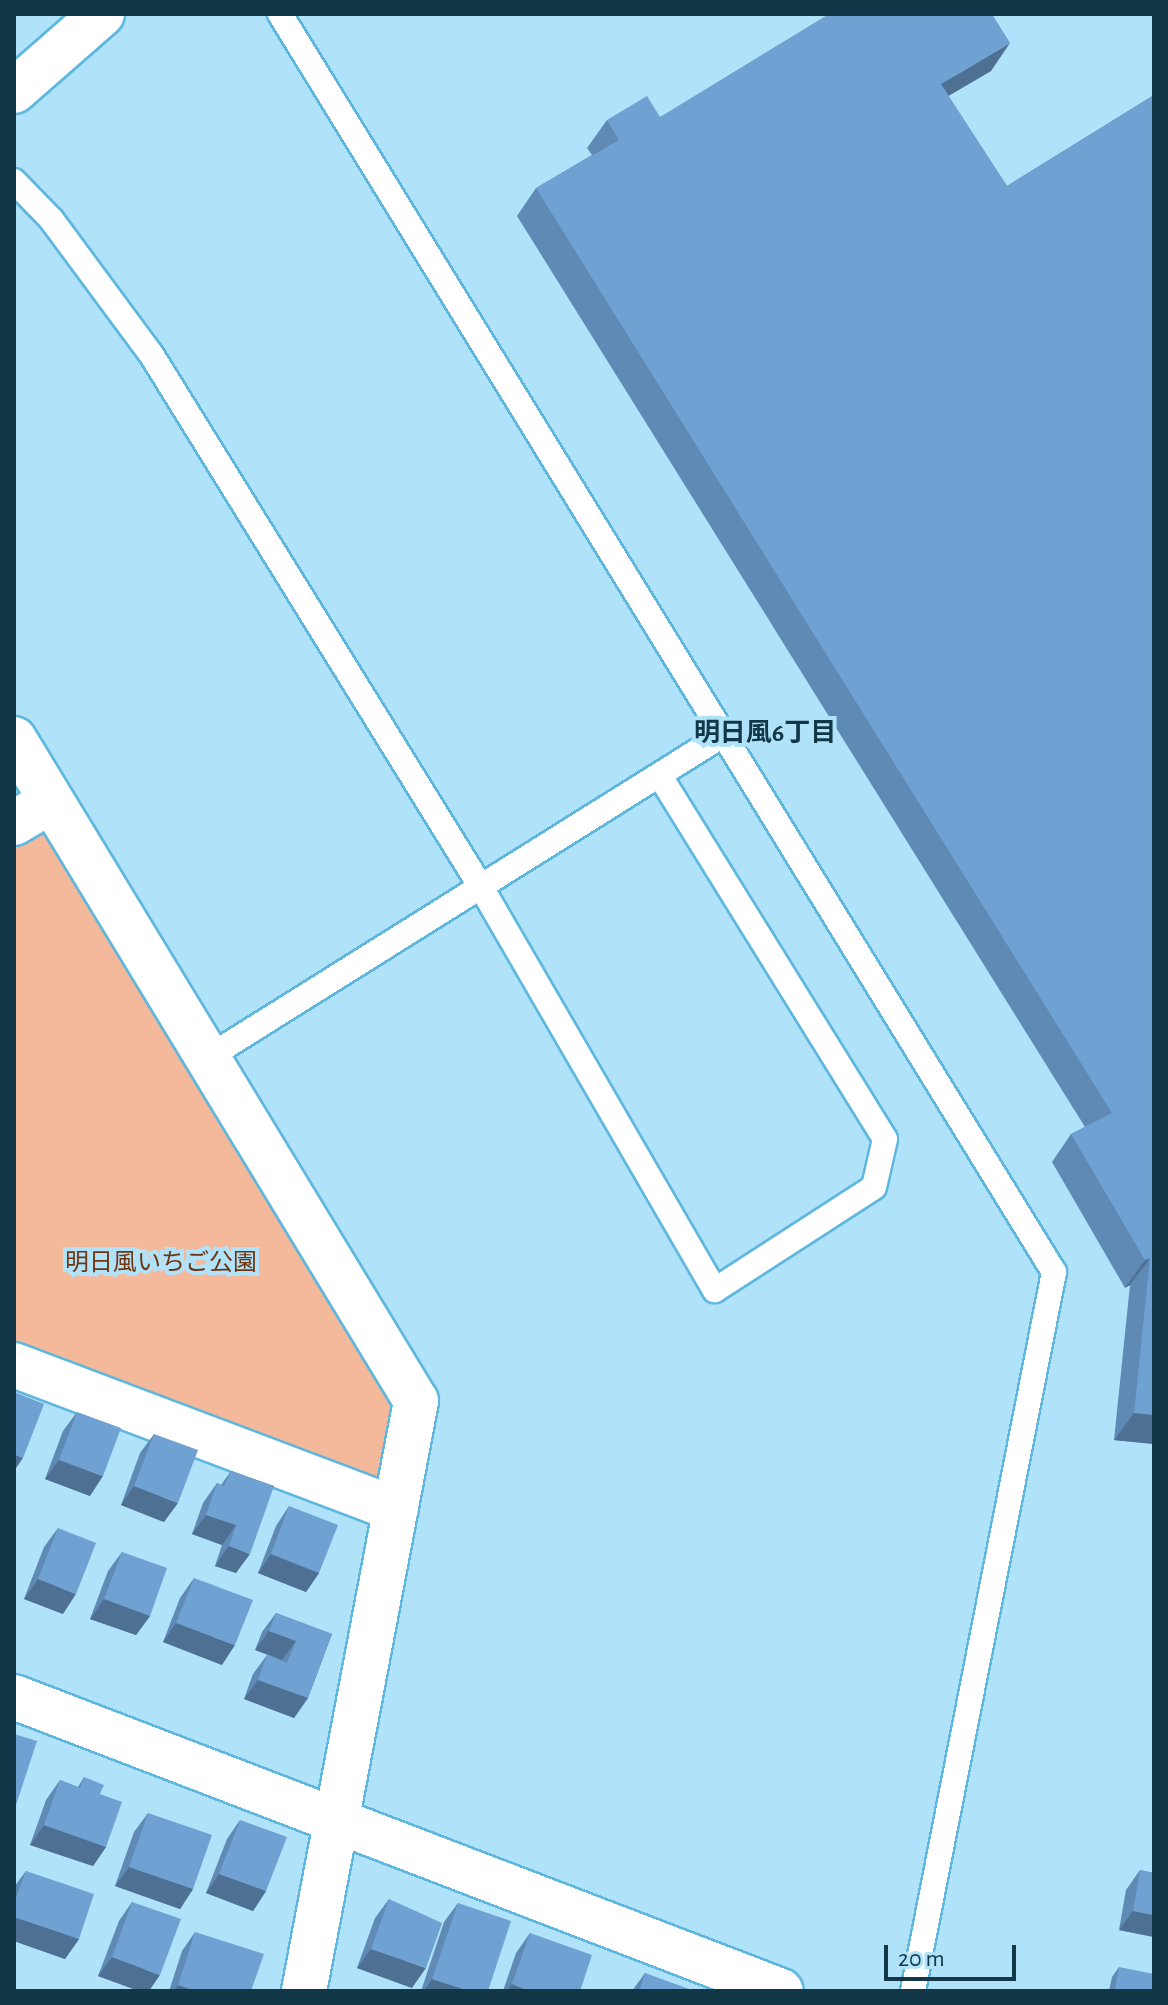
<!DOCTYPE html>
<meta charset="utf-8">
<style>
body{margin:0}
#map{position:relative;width:1168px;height:2005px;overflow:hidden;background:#b0e2fa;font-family:"Alegreya Sans","Noto Sans JP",sans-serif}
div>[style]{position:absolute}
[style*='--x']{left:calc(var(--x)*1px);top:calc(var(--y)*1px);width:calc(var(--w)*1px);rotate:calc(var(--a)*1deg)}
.green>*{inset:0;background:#f3b99a}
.roads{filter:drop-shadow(2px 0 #5eb7de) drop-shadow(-2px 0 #5eb7de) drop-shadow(0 2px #5eb7de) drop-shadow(0 -2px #5eb7de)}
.service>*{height:24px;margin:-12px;padding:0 12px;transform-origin:12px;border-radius:12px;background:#fff}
.minor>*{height:44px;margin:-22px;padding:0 22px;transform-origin:22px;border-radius:22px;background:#fff}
.tertiary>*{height:44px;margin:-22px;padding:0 22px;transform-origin:22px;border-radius:22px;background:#fff}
.wall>*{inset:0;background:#5f8ab5}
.shaded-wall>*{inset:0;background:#4e7193}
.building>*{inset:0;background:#6fa1d2}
span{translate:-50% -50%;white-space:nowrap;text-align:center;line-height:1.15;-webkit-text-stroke:8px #b0e2fa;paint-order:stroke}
.park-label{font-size:24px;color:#70350f}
.neighbourhood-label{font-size:26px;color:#123848;font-weight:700}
.frame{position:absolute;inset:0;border:16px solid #123848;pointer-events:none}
.scale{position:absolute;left:884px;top:1945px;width:132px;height:36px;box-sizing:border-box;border:4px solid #123848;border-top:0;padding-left:10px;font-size:24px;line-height:28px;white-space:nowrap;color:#123848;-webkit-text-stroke:6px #b0e2fa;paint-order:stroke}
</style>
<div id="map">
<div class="green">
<div style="clip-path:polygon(51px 801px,416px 1401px,396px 1509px,14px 1365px,14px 823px)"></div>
</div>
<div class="roads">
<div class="service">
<div style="--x:280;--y:14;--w:1477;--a:58.4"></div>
<div style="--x:1054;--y:1272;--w:733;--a:101.1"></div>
<div style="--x:14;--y:181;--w:53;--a:45.8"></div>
<div style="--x:51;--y:219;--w:168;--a:53.5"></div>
<div style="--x:151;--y:354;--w:627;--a:58.24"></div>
<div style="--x:481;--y:887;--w:466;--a:59.9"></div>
<div style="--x:715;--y:1290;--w:189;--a:-32.9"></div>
<div style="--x:874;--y:1187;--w:49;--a:-77.1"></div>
<div style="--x:885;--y:1139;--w:428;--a:-121.8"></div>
<div style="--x:207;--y:1058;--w:609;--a:-32.05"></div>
</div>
<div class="minor">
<div style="--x:14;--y:739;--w:774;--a:58.73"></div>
<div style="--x:416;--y:1401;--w:601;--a:100.75"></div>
<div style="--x:14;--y:823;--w:43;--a:-30.7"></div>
<div style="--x:14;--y:1365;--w:408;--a:20.7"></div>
</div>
<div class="tertiary">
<div style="--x:14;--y:91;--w:117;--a:-41.2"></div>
<div style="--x:14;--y:1697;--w:821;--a:20.97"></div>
</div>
</div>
<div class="wall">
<div style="clip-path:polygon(991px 71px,948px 96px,1007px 186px,1154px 95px,1154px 1444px,1114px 1440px,1130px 1285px,1125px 1288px,1052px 1162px,1071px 1134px,1085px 1127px,517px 216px,536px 188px,592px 155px,587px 148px,607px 120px,660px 117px)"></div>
<div style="clip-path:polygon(77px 1412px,90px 1496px,45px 1479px,63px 1431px)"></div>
<div style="clip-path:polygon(154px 1434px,164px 1522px,121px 1505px,140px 1453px)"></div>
<div style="clip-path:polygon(231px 1471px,274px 1486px,236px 1573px,215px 1566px,222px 1545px,192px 1534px,203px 1503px,217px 1483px,221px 1485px)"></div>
<div style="clip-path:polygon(289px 1506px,319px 1573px,306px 1592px,258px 1573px,276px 1526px)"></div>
<div style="clip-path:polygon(58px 1528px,63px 1614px,24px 1599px,44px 1547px)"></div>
<div style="clip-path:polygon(122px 1552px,150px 1616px,136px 1635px,90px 1619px,108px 1571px)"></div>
<div style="clip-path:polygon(194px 1578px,222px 1665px,163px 1642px,180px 1598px)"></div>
<div style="clip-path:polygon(276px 1613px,332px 1634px,308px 1698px,294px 1718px,244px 1699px,253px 1674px,267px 1655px,282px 1660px,255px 1650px,262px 1632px)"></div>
<div style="clip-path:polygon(84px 1777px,100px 1794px,106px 1847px,93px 1866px,30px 1845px,46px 1800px,60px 1780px,78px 1787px)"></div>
<div style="clip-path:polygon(148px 1813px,193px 1889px,180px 1909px,115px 1886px,134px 1832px)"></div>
<div style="clip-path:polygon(240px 1820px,266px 1891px,253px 1911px,206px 1893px,227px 1839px)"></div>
<div style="clip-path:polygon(1140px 1870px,1154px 1873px,1154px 1937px,1119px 1930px,1126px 1890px)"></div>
<div style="clip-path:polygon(26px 1871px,79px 1939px,65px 1959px,14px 1941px,14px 1887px)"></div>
<div style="clip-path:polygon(389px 1899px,412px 1988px,357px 1968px,375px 1918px)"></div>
<div style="clip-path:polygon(132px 1902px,149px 1991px,139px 1991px,98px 1976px,119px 1921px)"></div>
<div style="clip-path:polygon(458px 1903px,488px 1991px,421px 1991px,444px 1922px)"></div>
<div style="clip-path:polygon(195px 1932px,251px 1991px,169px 1991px,182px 1951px)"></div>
<div style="clip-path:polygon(530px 1933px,580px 1991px,503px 1991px,516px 1953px)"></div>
<div style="clip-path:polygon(1119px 1967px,1154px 1991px,1109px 1991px,1112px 1977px)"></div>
<div style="clip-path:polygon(645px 1973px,688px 1991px,632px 1991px)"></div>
</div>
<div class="shaded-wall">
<div style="clip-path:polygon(1010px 43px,991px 71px,921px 112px,941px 84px)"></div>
<div style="clip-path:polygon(1150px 1258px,1130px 1285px,1125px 1288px,1145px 1260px)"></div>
<div style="clip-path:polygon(1134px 1413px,1154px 1415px,1154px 1444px,1114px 1440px)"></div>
<div style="clip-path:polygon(14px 1454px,23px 1458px,14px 1471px)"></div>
<div style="clip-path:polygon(59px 1460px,103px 1476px,90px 1496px,45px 1479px)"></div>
<div style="clip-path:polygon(134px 1486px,178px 1503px,164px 1522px,121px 1505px)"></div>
<div style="clip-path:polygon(206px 1515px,236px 1525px,222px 1545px,192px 1534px)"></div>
<div style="clip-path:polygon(229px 1546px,250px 1554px,236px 1573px,215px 1566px)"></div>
<div style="clip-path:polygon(271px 1554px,319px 1573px,306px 1592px,258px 1573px)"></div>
<div style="clip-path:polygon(38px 1579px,76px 1594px,63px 1614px,24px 1599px)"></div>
<div style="clip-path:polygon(104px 1599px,150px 1616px,136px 1635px,90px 1619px)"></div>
<div style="clip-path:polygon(176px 1623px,235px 1645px,222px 1665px,163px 1642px)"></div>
<div style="clip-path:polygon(269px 1631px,296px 1641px,282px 1660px,255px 1650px)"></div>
<div style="clip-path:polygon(258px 1680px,308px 1698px,294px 1718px,244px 1699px)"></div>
<div style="clip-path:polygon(44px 1825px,106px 1847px,93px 1866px,30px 1845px)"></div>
<div style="clip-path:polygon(129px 1867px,193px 1889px,180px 1909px,115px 1886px)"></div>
<div style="clip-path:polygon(219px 1874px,266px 1891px,253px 1911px,206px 1893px)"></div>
<div style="clip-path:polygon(1133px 1911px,1154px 1915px,1154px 1937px,1119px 1930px)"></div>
<div style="clip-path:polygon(14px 1917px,79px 1939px,65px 1959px,14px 1941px)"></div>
<div style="clip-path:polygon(371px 1949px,426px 1968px,412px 1988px,357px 1968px)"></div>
<div style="clip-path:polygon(112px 1957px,160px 1975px,149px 1991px,139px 1991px,98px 1976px)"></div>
<div style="clip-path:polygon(432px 1979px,469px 1991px,424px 1991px)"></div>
<div style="clip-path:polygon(512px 1984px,529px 1991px,507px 1991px)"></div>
<div style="clip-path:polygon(178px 1985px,196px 1991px,174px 1991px)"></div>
</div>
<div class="building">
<div style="clip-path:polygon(829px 14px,992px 14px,1010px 43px,941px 84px,1007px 186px,1154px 95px,1154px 1415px,1134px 1413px,1150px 1258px,1145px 1260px,1071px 1134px,1112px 1113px,536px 188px,619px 140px,607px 120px,647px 96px,660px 117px)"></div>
<div style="clip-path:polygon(14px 1392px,44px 1404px,23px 1458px,14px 1454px)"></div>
<div style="clip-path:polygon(77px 1412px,121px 1428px,103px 1476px,59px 1460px)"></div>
<div style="clip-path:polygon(154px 1434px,198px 1450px,178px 1503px,134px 1486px)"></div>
<div style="clip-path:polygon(231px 1471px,274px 1486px,250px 1554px,229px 1546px,236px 1525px,206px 1515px,217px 1483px,224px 1486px)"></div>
<div style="clip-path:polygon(289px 1506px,338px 1525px,319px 1573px,271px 1554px)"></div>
<div style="clip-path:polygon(58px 1528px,96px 1543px,76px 1594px,38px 1579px)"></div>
<div style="clip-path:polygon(122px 1552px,167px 1568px,150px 1616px,104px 1599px)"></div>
<div style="clip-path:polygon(194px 1578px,253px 1600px,235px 1645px,176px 1623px)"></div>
<div style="clip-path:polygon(276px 1613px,332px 1634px,308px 1698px,258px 1680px,267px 1655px,287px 1663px,296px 1641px,269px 1631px)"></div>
<div style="clip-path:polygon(14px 1734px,37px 1741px,16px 1805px,14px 1804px)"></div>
<div style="clip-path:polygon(84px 1777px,104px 1785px,100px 1794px,122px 1802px,106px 1847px,44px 1825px,60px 1780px,80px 1788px)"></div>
<div style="clip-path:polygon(148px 1813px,212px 1835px,193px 1889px,129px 1867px)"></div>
<div style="clip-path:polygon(240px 1820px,287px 1837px,266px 1891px,219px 1874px)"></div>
<div style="clip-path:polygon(1140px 1870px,1154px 1873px,1154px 1915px,1133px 1911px)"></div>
<div style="clip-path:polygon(26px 1871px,94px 1894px,79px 1939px,14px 1917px,14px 1903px)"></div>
<div style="clip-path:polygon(389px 1899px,442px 1923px,426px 1968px,371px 1949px)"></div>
<div style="clip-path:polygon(132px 1902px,181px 1919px,160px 1975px,112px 1957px)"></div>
<div style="clip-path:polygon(458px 1903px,511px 1921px,488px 1991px,469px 1991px,432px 1979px)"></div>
<div style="clip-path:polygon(195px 1932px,264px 1954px,251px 1991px,196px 1991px,178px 1985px)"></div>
<div style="clip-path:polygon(530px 1933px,592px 1955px,580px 1991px,529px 1991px,512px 1984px)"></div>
<div style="clip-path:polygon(1119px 1967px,1154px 1974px,1154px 1991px,1123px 1991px,1115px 1989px)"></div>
<div style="clip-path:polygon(645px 1973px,689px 1989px,688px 1991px,639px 1991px)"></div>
</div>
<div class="park-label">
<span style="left:161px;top:1264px">明日風いちご公園</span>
</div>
<div class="neighbourhood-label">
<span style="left:765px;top:734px">明日風6丁目</span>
</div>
<div class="frame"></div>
<div class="scale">20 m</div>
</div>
